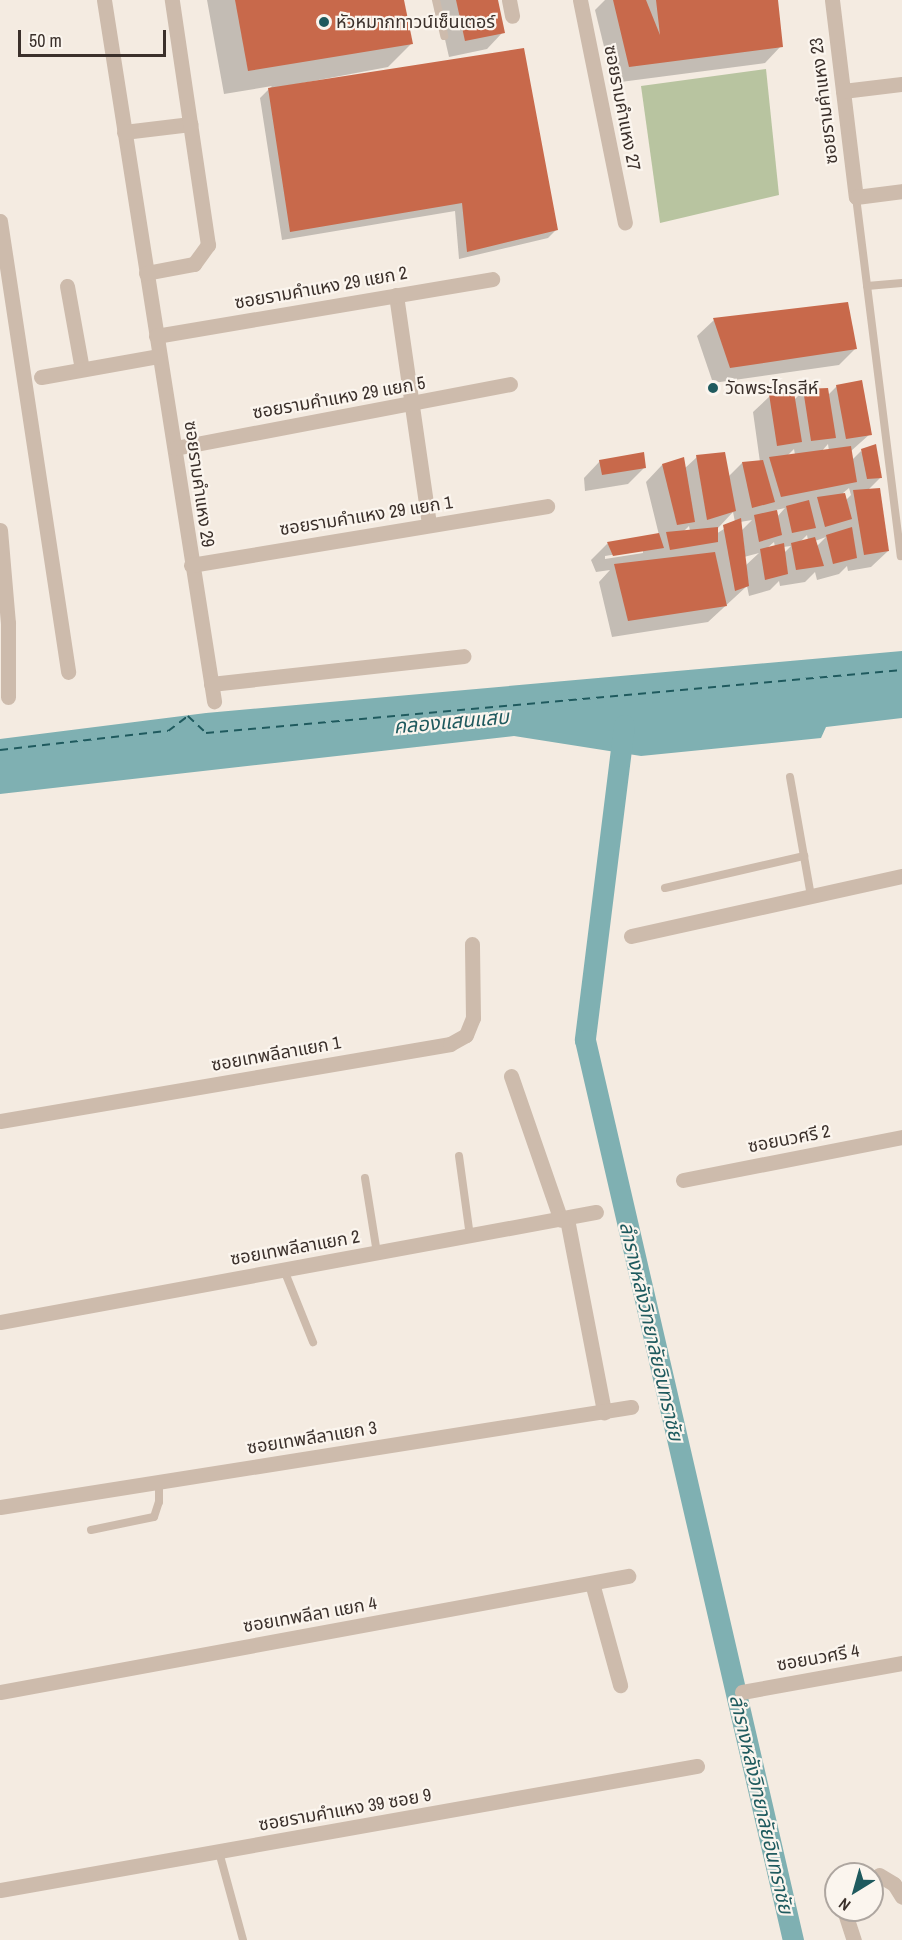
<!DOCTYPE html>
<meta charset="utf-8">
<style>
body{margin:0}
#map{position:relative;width:902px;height:1940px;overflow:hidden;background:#f4ebe1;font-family:"Archivo Narrow","Noto Sans Thai",sans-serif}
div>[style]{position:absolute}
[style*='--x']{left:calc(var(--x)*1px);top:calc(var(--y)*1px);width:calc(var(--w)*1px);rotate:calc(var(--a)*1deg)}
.green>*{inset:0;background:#b8c4a0}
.water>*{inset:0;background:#7fb0b2}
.shadow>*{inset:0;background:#0003}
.canal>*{height:21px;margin:-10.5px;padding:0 10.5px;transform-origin:10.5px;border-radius:10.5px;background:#7fb0b2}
.ferry>*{height:1.5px;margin-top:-0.75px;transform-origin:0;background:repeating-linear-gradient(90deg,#1f5a5e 0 8px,transparent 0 14px)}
.building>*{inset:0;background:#c8694b}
.service>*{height:8px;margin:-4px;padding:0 4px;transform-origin:4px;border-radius:4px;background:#cdbbac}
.minor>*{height:15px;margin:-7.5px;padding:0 7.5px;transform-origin:7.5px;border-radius:7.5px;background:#cdbbac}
.dots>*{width:16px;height:16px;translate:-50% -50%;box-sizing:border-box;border:3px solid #fbf5ee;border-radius:50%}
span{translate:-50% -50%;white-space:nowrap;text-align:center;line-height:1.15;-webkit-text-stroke:4.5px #fbf5ee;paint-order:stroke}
.poi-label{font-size:18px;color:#3b302b}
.left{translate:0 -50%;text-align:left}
.street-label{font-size:18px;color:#3b302b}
.water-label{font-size:20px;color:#1f5a5e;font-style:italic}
.north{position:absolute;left:824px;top:1862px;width:60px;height:60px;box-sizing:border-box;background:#fbf5ee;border:2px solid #aea6a0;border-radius:50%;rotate:217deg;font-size:16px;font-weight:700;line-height:24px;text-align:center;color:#3b302b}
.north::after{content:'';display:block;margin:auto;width:21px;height:27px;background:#1f5a5e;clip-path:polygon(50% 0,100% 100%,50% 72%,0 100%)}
.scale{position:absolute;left:18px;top:30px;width:148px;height:27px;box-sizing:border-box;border:3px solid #3b302b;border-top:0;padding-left:8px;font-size:18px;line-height:21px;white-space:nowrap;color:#3b302b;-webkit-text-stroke:4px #fbf5ee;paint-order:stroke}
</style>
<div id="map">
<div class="green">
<div style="clip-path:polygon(766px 69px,779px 195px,660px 223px,641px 86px)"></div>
</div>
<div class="water">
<div style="clip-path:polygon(902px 651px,902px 718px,826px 727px,821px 738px,641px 756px,514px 736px,0 794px,0 739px,206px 713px)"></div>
</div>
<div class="shadow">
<div style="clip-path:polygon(207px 0,403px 0,412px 43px,388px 67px,276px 88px,556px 230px,548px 238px,459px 259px,455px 211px,282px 240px,260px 98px,272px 86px,224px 94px)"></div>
<div style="clip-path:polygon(436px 0,496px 0,503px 32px,487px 49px,449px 57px)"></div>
<div style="clip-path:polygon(605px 0,775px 0,781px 46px,765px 63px,613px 83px,595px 10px)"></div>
<div style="clip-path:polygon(714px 320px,856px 348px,839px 365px,713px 383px,697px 336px)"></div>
<div style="clip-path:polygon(evenodd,837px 386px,870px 434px,851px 451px,852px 460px,861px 451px,881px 477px,867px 491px,888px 551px,871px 567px,848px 571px,847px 566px,839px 574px,817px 580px,815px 572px,805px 582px,780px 586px,779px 581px,770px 590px,749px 596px,747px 586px,708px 622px,612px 637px,599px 582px,610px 570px,596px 572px,591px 560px,608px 543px,659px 535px,646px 482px,662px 465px,684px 469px,697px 457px,728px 477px,742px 463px,760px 462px,753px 412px,770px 396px,794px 400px,804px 390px,828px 395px,837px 386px,828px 444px,829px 451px,821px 452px,828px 444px,837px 386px,794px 449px,795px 455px,786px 457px,794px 449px,837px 386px,849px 488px,851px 495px,845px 501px,843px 493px,849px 488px,837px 386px,785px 508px,777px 517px,776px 510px,785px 508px,837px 386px,733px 512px,735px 522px,716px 534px,718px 528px,733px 512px,837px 386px,752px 520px,741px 531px,740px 522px,752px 520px,837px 386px,689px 526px,690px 531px,683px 532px,689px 526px,837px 386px,807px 535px,808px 540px,799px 543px,807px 535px,837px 386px,826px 537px,816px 547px,815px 541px,826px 537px,837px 386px,774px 542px,775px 547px,766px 549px,774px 542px,837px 386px,791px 546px,784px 553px,783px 547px,791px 546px,837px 386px,643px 550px,643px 553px,605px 559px,605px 556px,643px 550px,837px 386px,759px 553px,745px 566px,744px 557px,759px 553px)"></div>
<div style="clip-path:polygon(600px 461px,644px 468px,628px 484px,585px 491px,584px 478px)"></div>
</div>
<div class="canal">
<div style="--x:624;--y:725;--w:317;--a:97.1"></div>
<div style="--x:585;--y:1040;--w:924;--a:76.99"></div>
</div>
<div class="ferry">
<div style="--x:0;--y:750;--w:169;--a:-6.5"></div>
<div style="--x:168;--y:731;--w:25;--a:-37"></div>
<div style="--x:188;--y:716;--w:25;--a:43"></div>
<div style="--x:206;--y:733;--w:699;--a:-5.17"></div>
</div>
<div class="building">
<div style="clip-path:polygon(235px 0,404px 0,413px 44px,248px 71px)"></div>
<div style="clip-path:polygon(456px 0,498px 0,505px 33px,465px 41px)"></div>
<div style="clip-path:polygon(613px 0,646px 0,660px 35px,656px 0,778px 0,783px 47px,629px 67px)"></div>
<div style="clip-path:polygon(524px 48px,558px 230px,467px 252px,462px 203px,290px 232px,268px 88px)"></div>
<div style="clip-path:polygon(848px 302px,857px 349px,730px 368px,713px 318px)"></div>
<div style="clip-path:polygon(862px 380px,872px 435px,846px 439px,836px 385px)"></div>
<div style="clip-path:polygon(828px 388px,836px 438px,811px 441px,803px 389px)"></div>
<div style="clip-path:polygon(794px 392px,802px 442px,777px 446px,769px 394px)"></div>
<div style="clip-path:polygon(876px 444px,882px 478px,867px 479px,861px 449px)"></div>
<div style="clip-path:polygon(851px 446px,857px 482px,781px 497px,769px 457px)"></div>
<div style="clip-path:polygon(644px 452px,646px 468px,602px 475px,599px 460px)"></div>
<div style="clip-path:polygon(725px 452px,736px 511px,707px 520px,696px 455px)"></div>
<div style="clip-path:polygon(684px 457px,695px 522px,677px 525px,662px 464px)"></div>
<div style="clip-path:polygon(763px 460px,775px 502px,752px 508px,742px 462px)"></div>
<div style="clip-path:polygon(880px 488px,889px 551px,864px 555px,853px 490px)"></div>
<div style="clip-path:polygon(845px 493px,852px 519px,825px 527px,817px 497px)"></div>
<div style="clip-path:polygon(809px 500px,816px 528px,792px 533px,786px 506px)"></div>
<div style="clip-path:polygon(777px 510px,782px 535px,759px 542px,754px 515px)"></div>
<div style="clip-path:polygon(741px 518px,749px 586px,735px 591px,723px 525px)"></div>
<div style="clip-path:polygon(718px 527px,718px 542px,670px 550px,666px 532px)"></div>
<div style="clip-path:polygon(852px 527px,857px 558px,833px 564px,826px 535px)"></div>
<div style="clip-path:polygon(659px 533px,664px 548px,613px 556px,607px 542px)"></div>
<div style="clip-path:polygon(815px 537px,824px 566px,796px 570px,791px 543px)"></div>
<div style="clip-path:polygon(784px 543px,788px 574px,765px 580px,760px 549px)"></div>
<div style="clip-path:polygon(715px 552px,727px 606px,628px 621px,614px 564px)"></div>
</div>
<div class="service">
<div style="--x:436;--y:0;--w:37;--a:77"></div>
<div style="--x:856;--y:197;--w:362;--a:82.9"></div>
<div style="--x:867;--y:286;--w:35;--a:-5"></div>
<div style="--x:790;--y:777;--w:121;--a:80"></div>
<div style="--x:665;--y:888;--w:143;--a:-13"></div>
<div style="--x:459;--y:1156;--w:81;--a:82.2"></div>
<div style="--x:365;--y:1178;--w:76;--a:80.9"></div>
<div style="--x:284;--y:1270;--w:78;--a:68.1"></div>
<div style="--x:91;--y:1530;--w:64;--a:-11.7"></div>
<div style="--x:154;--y:1517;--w:16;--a:-72"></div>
<div style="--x:159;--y:1502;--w:20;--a:-90"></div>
<div style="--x:219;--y:1852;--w:91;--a:74.7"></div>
</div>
<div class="minor">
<div style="--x:104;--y:0;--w:710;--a:81.08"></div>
<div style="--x:509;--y:0;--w:16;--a:79"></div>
<div style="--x:580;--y:0;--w:227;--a:78.6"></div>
<div style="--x:832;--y:0;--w:198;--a:83.1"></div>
<div style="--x:856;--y:197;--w:46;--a:-7.4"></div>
<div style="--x:843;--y:91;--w:59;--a:-6.8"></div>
<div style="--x:124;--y:132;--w:67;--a:-6.8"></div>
<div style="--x:0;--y:221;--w:456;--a:81.4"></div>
<div style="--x:146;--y:273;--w:49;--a:-10.6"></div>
<div style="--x:194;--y:264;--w:24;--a:-54"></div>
<div style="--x:208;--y:245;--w:248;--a:-98.4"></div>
<div style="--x:67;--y:286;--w:84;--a:79.8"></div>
<div style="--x:396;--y:295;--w:231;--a:81.8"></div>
<div style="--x:156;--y:336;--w:341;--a:-9.6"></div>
<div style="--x:41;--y:377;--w:120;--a:-10.1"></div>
<div style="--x:175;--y:448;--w:341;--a:-10.8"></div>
<div style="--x:0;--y:530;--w:93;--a:85.1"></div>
<div style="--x:8;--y:623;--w:74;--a:90"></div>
<div style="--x:191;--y:565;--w:361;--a:-9.4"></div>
<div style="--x:211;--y:684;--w:254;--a:-6.3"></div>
<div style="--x:631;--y:936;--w:278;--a:-12.5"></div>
<div style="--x:511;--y:1076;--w:152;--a:70.9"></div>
<div style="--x:0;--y:1121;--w:457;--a:-9.7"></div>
<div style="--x:450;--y:1044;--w:18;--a:-29"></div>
<div style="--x:466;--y:1035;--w:18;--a:-68"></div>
<div style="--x:473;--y:1018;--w:74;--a:-90.8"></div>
<div style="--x:683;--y:1180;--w:223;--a:-11.1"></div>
<div style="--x:567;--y:1219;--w:197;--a:79.1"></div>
<div style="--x:0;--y:1322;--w:606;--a:-10.46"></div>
<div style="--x:0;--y:1507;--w:639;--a:-9.01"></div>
<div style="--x:592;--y:1583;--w:106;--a:74.6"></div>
<div style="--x:0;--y:1692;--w:639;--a:-10.47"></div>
<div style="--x:742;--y:1692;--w:163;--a:-10.3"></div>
<div style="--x:879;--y:1875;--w:17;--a:31"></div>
<div style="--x:894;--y:1884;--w:15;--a:58"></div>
<div style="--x:834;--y:1883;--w:5;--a:68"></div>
<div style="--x:0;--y:1890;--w:708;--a:-10.09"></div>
<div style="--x:844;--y:1910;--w:32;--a:72"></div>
</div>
<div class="dots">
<div style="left:324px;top:22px;background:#1f5a5e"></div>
<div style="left:713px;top:388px;background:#1f5a5e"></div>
</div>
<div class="poi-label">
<span class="left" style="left:336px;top:22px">หัวหมากทาวน์เซ็นเตอร์</span>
<span class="left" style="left:725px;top:388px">วัดพระไกรสีห์</span>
</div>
<div class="street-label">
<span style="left:824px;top:101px;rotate:-97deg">ซอยรามคำแหง 23</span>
<span style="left:622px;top:108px;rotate:79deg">ซอยรามคำแหง 27</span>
<span style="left:321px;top:288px;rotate:-10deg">ซอยรามคำแหง 29 แยก 2</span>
<span style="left:339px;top:398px;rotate:-10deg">ซอยรามคำแหง 29 แยก 5</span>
<span style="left:199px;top:484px;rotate:82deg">ซอยรามคำแหง 29</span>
<span style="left:366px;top:516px;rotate:-9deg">ซอยรามคำแหง 29 แยก 1</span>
<span style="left:276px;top:1054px;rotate:-10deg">ซอยเทพลีลาแยก 1</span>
<span style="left:789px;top:1139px;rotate:-11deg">ซอยนวศรี 2</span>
<span style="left:295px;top:1248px;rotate:-10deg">ซอยเทพลีลาแยก 2</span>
<span style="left:312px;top:1438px;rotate:-9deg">ซอยเทพลีลาแยก 3</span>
<span style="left:310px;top:1615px;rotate:-10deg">ซอยเทพลีลา แยก 4</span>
<span style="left:818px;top:1658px;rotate:-10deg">ซอยนวศรี 4</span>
<span style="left:345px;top:1810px;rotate:-10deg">ซอยรามคำแหง 39 ซอย 9</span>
</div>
<div class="water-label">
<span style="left:451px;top:721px;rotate:-5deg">คลองแสนแสบ</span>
<span style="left:652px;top:1331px;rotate:77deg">ลำรางหลังวิทยาลัยอินทราชัย</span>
<span style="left:762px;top:1804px;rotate:77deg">ลำรางหลังวิทยาลัยอินทราชัย</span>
</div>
<div class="north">N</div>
<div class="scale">50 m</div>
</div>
